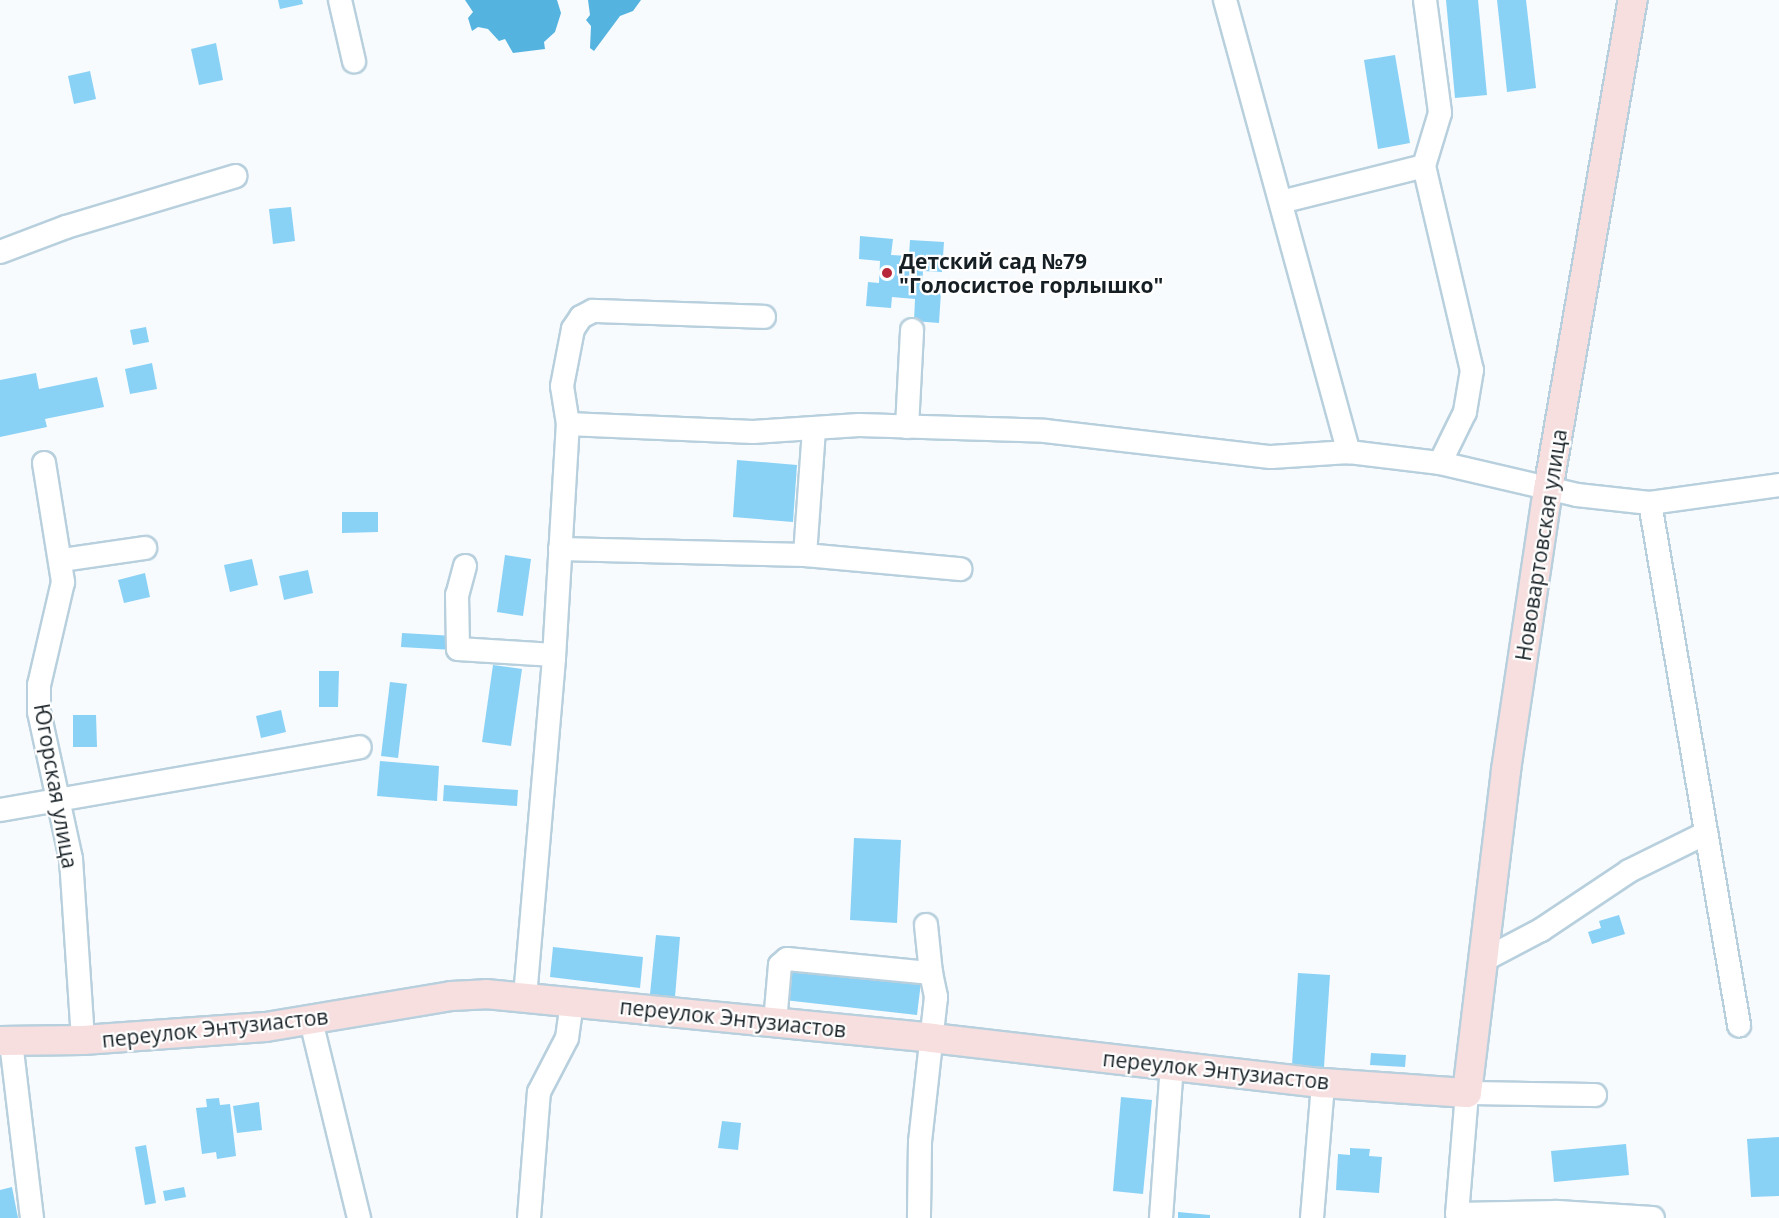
<!DOCTYPE html>
<meta charset="utf-8">
<style>
body{margin:0}
#map{position:relative;width:1779px;height:1218px;overflow:hidden;background:#f7fbfe;font-family:"Open Sans",sans-serif}
div>[style]{position:absolute}
[style*='--x']{left:calc(var(--x)*1px);top:calc(var(--y)*1px);width:calc(var(--w)*1px);rotate:calc(var(--a)*1deg)}
.water>*{inset:0;background:#55b3e0}
.building>*{inset:0;background:#8ad1f6}
.roads{filter:drop-shadow(2px 0 #b8d0dd) drop-shadow(-2px 0 #b8d0dd) drop-shadow(0 2px #b8d0dd) drop-shadow(0 -2px #b8d0dd)}
.minor>*{height:22px;margin:-11px;padding:0 11px;transform-origin:11px;border-radius:11px;background:#fff}
.major>*{height:28px;margin:-14px;padding:0 14px;transform-origin:14px;border-radius:14px;background:#f7dfdf}
.dots>*{width:16px;height:16px;translate:-50% -50%;box-sizing:border-box;border:3px solid #fff;border-radius:50%}
span{translate:-50% -50%;white-space:nowrap;text-align:center;line-height:1.15;-webkit-text-stroke:4.5px #fff;paint-order:stroke}
.poi-label{font-size:21px;color:#161f24;font-weight:700}
.left{translate:0 -50%;text-align:left}
.street-label{font-size:21px;color:#161f24}
</style>
<div id="map">
<div class="water">
<div style="clip-path:polygon(465px 0,557px 0,561px 13px,555px 32px,544px 42px,545px 49px,513px 53px,505px 39px,499px 41px,488px 29px,478px 27px,472px 31px,468px 18px,473px 12px)"></div>
<div style="clip-path:polygon(588px 0,641px 0,633px 11px,620px 16px,594px 51px,590px 48px,591px 26px,586px 20px,590px 15px)"></div>
</div>
<div class="building">
<div style="clip-path:polygon(278px 0,302px 0,303px 4px,280px 9px)"></div>
<div style="clip-path:polygon(1446px 0,1478px 0,1487px 95px,1455px 98px)"></div>
<div style="clip-path:polygon(1497px 0,1526px 0,1536px 88px,1507px 92px)"></div>
<div style="clip-path:polygon(216px 43px,223px 80px,199px 85px,191px 49px)"></div>
<div style="clip-path:polygon(1395px 55px,1410px 143px,1378px 149px,1364px 60px)"></div>
<div style="clip-path:polygon(90px 71px,96px 99px,74px 104px,68px 76px)"></div>
<div style="clip-path:polygon(291px 207px,295px 241px,273px 244px,269px 209px)"></div>
<div style="clip-path:polygon(860px 236px,893px 239px,891px 255px,909px 256px,910px 240px,944px 242px,942px 272px,923px 271px,922px 291px,941px 292px,939px 323px,914px 321px,915px 299px,892px 297px,891px 308px,866px 306px,868px 282px,879px 283px,880px 261px,859px 259px)"></div>
<div style="clip-path:polygon(146px 327px,149px 342px,133px 345px,130px 330px)"></div>
<div style="clip-path:polygon(152px 363px,157px 389px,130px 394px,125px 369px)"></div>
<div style="clip-path:polygon(36px 373px,39px 389px,97px 377px,104px 407px,45px 419px,47px 427px,0 437px,0 380px)"></div>
<div style="clip-path:polygon(737px 460px,797px 465px,793px 522px,733px 517px)"></div>
<div style="clip-path:polygon(342px 512px,378px 512px,378px 532px,342px 533px)"></div>
<div style="clip-path:polygon(505px 555px,531px 559px,523px 616px,497px 612px)"></div>
<div style="clip-path:polygon(252px 559px,258px 585px,230px 592px,224px 565px)"></div>
<div style="clip-path:polygon(308px 570px,313px 593px,284px 600px,279px 576px)"></div>
<div style="clip-path:polygon(145px 573px,150px 597px,124px 603px,118px 580px)"></div>
<div style="clip-path:polygon(402px 633px,454px 636px,453px 650px,401px 647px)"></div>
<div style="clip-path:polygon(493px 665px,522px 669px,511px 746px,482px 742px)"></div>
<div style="clip-path:polygon(319px 671px,339px 671px,338px 707px,319px 707px)"></div>
<div style="clip-path:polygon(390px 682px,407px 684px,398px 758px,381px 756px)"></div>
<div style="clip-path:polygon(281px 710px,286px 732px,261px 738px,256px 716px)"></div>
<div style="clip-path:polygon(73px 715px,96px 715px,97px 747px,73px 747px)"></div>
<div style="clip-path:polygon(380px 761px,439px 766px,437px 801px,377px 796px)"></div>
<div style="clip-path:polygon(444px 785px,518px 790px,517px 806px,443px 801px)"></div>
<div style="clip-path:polygon(854px 838px,901px 840px,897px 923px,850px 920px)"></div>
<div style="clip-path:polygon(1619px 915px,1625px 934px,1592px 944px,1588px 932px,1601px 928px,1599px 921px)"></div>
<div style="clip-path:polygon(656px 935px,680px 937px,675px 997px,650px 994px)"></div>
<div style="clip-path:polygon(553px 947px,643px 957px,640px 988px,550px 977px)"></div>
<div style="clip-path:polygon(787px 967px,921px 982px,917px 1015px,784px 1000px)"></div>
<div style="clip-path:polygon(1298px 973px,1330px 975px,1324px 1067px,1292px 1065px)"></div>
<div style="clip-path:polygon(1371px 1053px,1406px 1055px,1405px 1067px,1370px 1065px)"></div>
<div style="clip-path:polygon(1121px 1097px,1152px 1100px,1143px 1194px,1113px 1191px)"></div>
<div style="clip-path:polygon(219px 1098px,220px 1105px,230px 1104px,236px 1156px,217px 1159px,216px 1152px,202px 1154px,196px 1108px,207px 1107px,206px 1099px)"></div>
<div style="clip-path:polygon(259px 1102px,262px 1130px,237px 1133px,233px 1106px)"></div>
<div style="clip-path:polygon(722px 1121px,741px 1123px,738px 1150px,718px 1148px)"></div>
<div style="clip-path:polygon(1779px 1137px,1779px 1196px,1751px 1197px,1747px 1139px)"></div>
<div style="clip-path:polygon(1626px 1144px,1629px 1175px,1554px 1182px,1551px 1151px)"></div>
<div style="clip-path:polygon(146px 1145px,156px 1203px,145px 1205px,135px 1147px)"></div>
<div style="clip-path:polygon(1350px 1148px,1370px 1149px,1369px 1156px,1382px 1157px,1379px 1193px,1336px 1190px,1338px 1154px,1350px 1155px)"></div>
<div style="clip-path:polygon(12px 1187px,18px 1218px,0 1218px,0 1190px)"></div>
<div style="clip-path:polygon(184px 1187px,186px 1197px,165px 1201px,163px 1191px)"></div>
<div style="clip-path:polygon(1178px 1212px,1210px 1215px,1210px 1218px,1178px 1218px)"></div>
</div>
<div class="roads">
<div class="minor">
<div style="--x:340;--y:0;--w:63;--a:77.1"></div>
<div style="--x:1225;--y:0;--w:469;--a:74.7"></div>
<div style="--x:1425;--y:0;--w:114;--a:82.4"></div>
<div style="--x:1440;--y:113;--w:55;--a:106.8"></div>
<div style="--x:1424;--y:166;--w:210;--a:76.8"></div>
<div style="--x:1472;--y:370;--w:43;--a:99.5"></div>
<div style="--x:1465;--y:412;--w:57;--a:116.1"></div>
<div style="--x:1281;--y:202;--w:147;--a:-14.1"></div>
<div style="--x:0;--y:252;--w:71;--a:-20.7"></div>
<div style="--x:66;--y:227;--w:177;--a:-16.7"></div>
<div style="--x:568;--y:424;--w:185;--a:2.5"></div>
<div style="--x:753;--y:432;--w:106;--a:-3.8"></div>
<div style="--x:859;--y:425;--w:186;--a:1.8"></div>
<div style="--x:1045;--y:431;--w:227;--a:6.6"></div>
<div style="--x:1271;--y:457;--w:78;--a:-3.7"></div>
<div style="--x:1349;--y:452;--w:92;--a:6.9"></div>
<div style="--x:1440;--y:463;--w:141;--a:13.1"></div>
<div style="--x:1577;--y:495;--w:73;--a:6.3"></div>
<div style="--x:1650;--y:503;--w:130;--a:-7.9"></div>
<div style="--x:907;--y:427;--w:97;--a:-87"></div>
<div style="--x:44;--y:463;--w:121;--a:80.9"></div>
<div style="--x:63;--y:582;--w:106;--a:103.1"></div>
<div style="--x:39;--y:685;--w:27;--a:90"></div>
<div style="--x:39;--y:712;--w:150;--a:77.7"></div>
<div style="--x:71;--y:859;--w:181;--a:86.2"></div>
<div style="--x:1650;--y:503;--w:530;--a:80.32"></div>
<div style="--x:560;--y:549;--w:245;--a:1.4"></div>
<div style="--x:805;--y:555;--w:156;--a:5.2"></div>
<div style="--x:805;--y:555;--w:127;--a:-85.9"></div>
<div style="--x:62;--y:560;--w:84;--a:-8.2"></div>
<div style="--x:465;--y:566;--w:30;--a:105"></div>
<div style="--x:457;--y:595;--w:54;--a:88.9"></div>
<div style="--x:458;--y:649;--w:96;--a:3.6"></div>
<div style="--x:0;--y:810;--w:365;--a:-9.9"></div>
<div style="--x:926;--y:925;--w:48;--a:84.1"></div>
<div style="--x:1482;--y:961;--w:67;--a:-27.7"></div>
<div style="--x:1541;--y:930;--w:106;--a:-33.8"></div>
<div style="--x:1629;--y:871;--w:86;--a:-26.3"></div>
<div style="--x:525;--y:997;--w:340;--a:-85.1"></div>
<div style="--x:554;--y:658;--w:234;--a:-86.6"></div>
<div style="--x:568;--y:424;--w:38;--a:-99"></div>
<div style="--x:562;--y:386;--w:58;--a:-79.1"></div>
<div style="--x:573;--y:329;--w:14;--a:-56"></div>
<div style="--x:581;--y:317;--w:13;--a:-27"></div>
<div style="--x:593;--y:311;--w:171;--a:2"></div>
<div style="--x:311;--y:1021;--w:203;--a:76.3"></div>
<div style="--x:775;--y:1022;--w:57;--a:-85"></div>
<div style="--x:780;--y:965;--w:9;--a:-41"></div>
<div style="--x:787;--y:959;--w:145;--a:5.6"></div>
<div style="--x:931;--y:973;--w:25;--a:78"></div>
<div style="--x:936;--y:997;--w:146;--a:96.3"></div>
<div style="--x:920;--y:1142;--w:76;--a:90.8"></div>
<div style="--x:11;--y:1042;--w:177;--a:83.2"></div>
<div style="--x:1595;--y:1095;--w:128;--a:-179.1"></div>
<div style="--x:1467;--y:1093;--w:121;--a:94.7"></div>
<div style="--x:1457;--y:1214;--w:100;--a:-1.1"></div>
<div style="--x:1557;--y:1212;--w:96;--a:3.6"></div>
<div style="--x:529;--y:1218;--w:126;--a:-85.5"></div>
<div style="--x:539;--y:1092;--w:61;--a:-62.6"></div>
<div style="--x:567;--y:1038;--w:36;--a:-82"></div>
<div style="--x:1161;--y:1218;--w:152;--a:-85.9"></div>
<div style="--x:1312;--y:1218;--w:135;--a:-85.3"></div>
</div>
<div class="major">
<div style="--x:0;--y:1041;--w:83;--a:-0.7"></div>
<div style="--x:83;--y:1040;--w:183;--a:-4.1"></div>
<div style="--x:266;--y:1027;--w:188;--a:-9.5"></div>
<div style="--x:451;--y:996;--w:35;--a:-3"></div>
<div style="--x:486;--y:994;--w:448;--a:5.6"></div>
<div style="--x:932;--y:1038;--w:394;--a:6.6"></div>
<div style="--x:1323;--y:1083;--w:144;--a:4"></div>
<div style="--x:1467;--y:1093;--w:325;--a:-83.1"></div>
<div style="--x:1506;--y:770;--w:283;--a:-81.5"></div>
<div style="--x:1548;--y:490;--w:497;--a:-80.2"></div>
</div>
</div>
<div class="dots">
<div style="left:887px;top:273px;background:#b82739"></div>
</div>
<div class="poi-label">
<span class="left" style="left:899px;top:273px">Детский сад №79<br>"Голосистое горлышко"</span>
</div>
<div class="street-label">
<span style="left:1541px;top:545px;rotate:-81deg">Нововартовская улица</span>
<span style="left:56px;top:786px;rotate:80deg">Югорская улица</span>
<span style="left:733px;top:1018px;rotate:6deg">переулок Энтузиастов</span>
<span style="left:215px;top:1028px;rotate:-6deg">переулок Энтузиастов</span>
<span style="left:1216px;top:1070px;rotate:6deg">переулок Энтузиастов</span>
</div>
</div>
